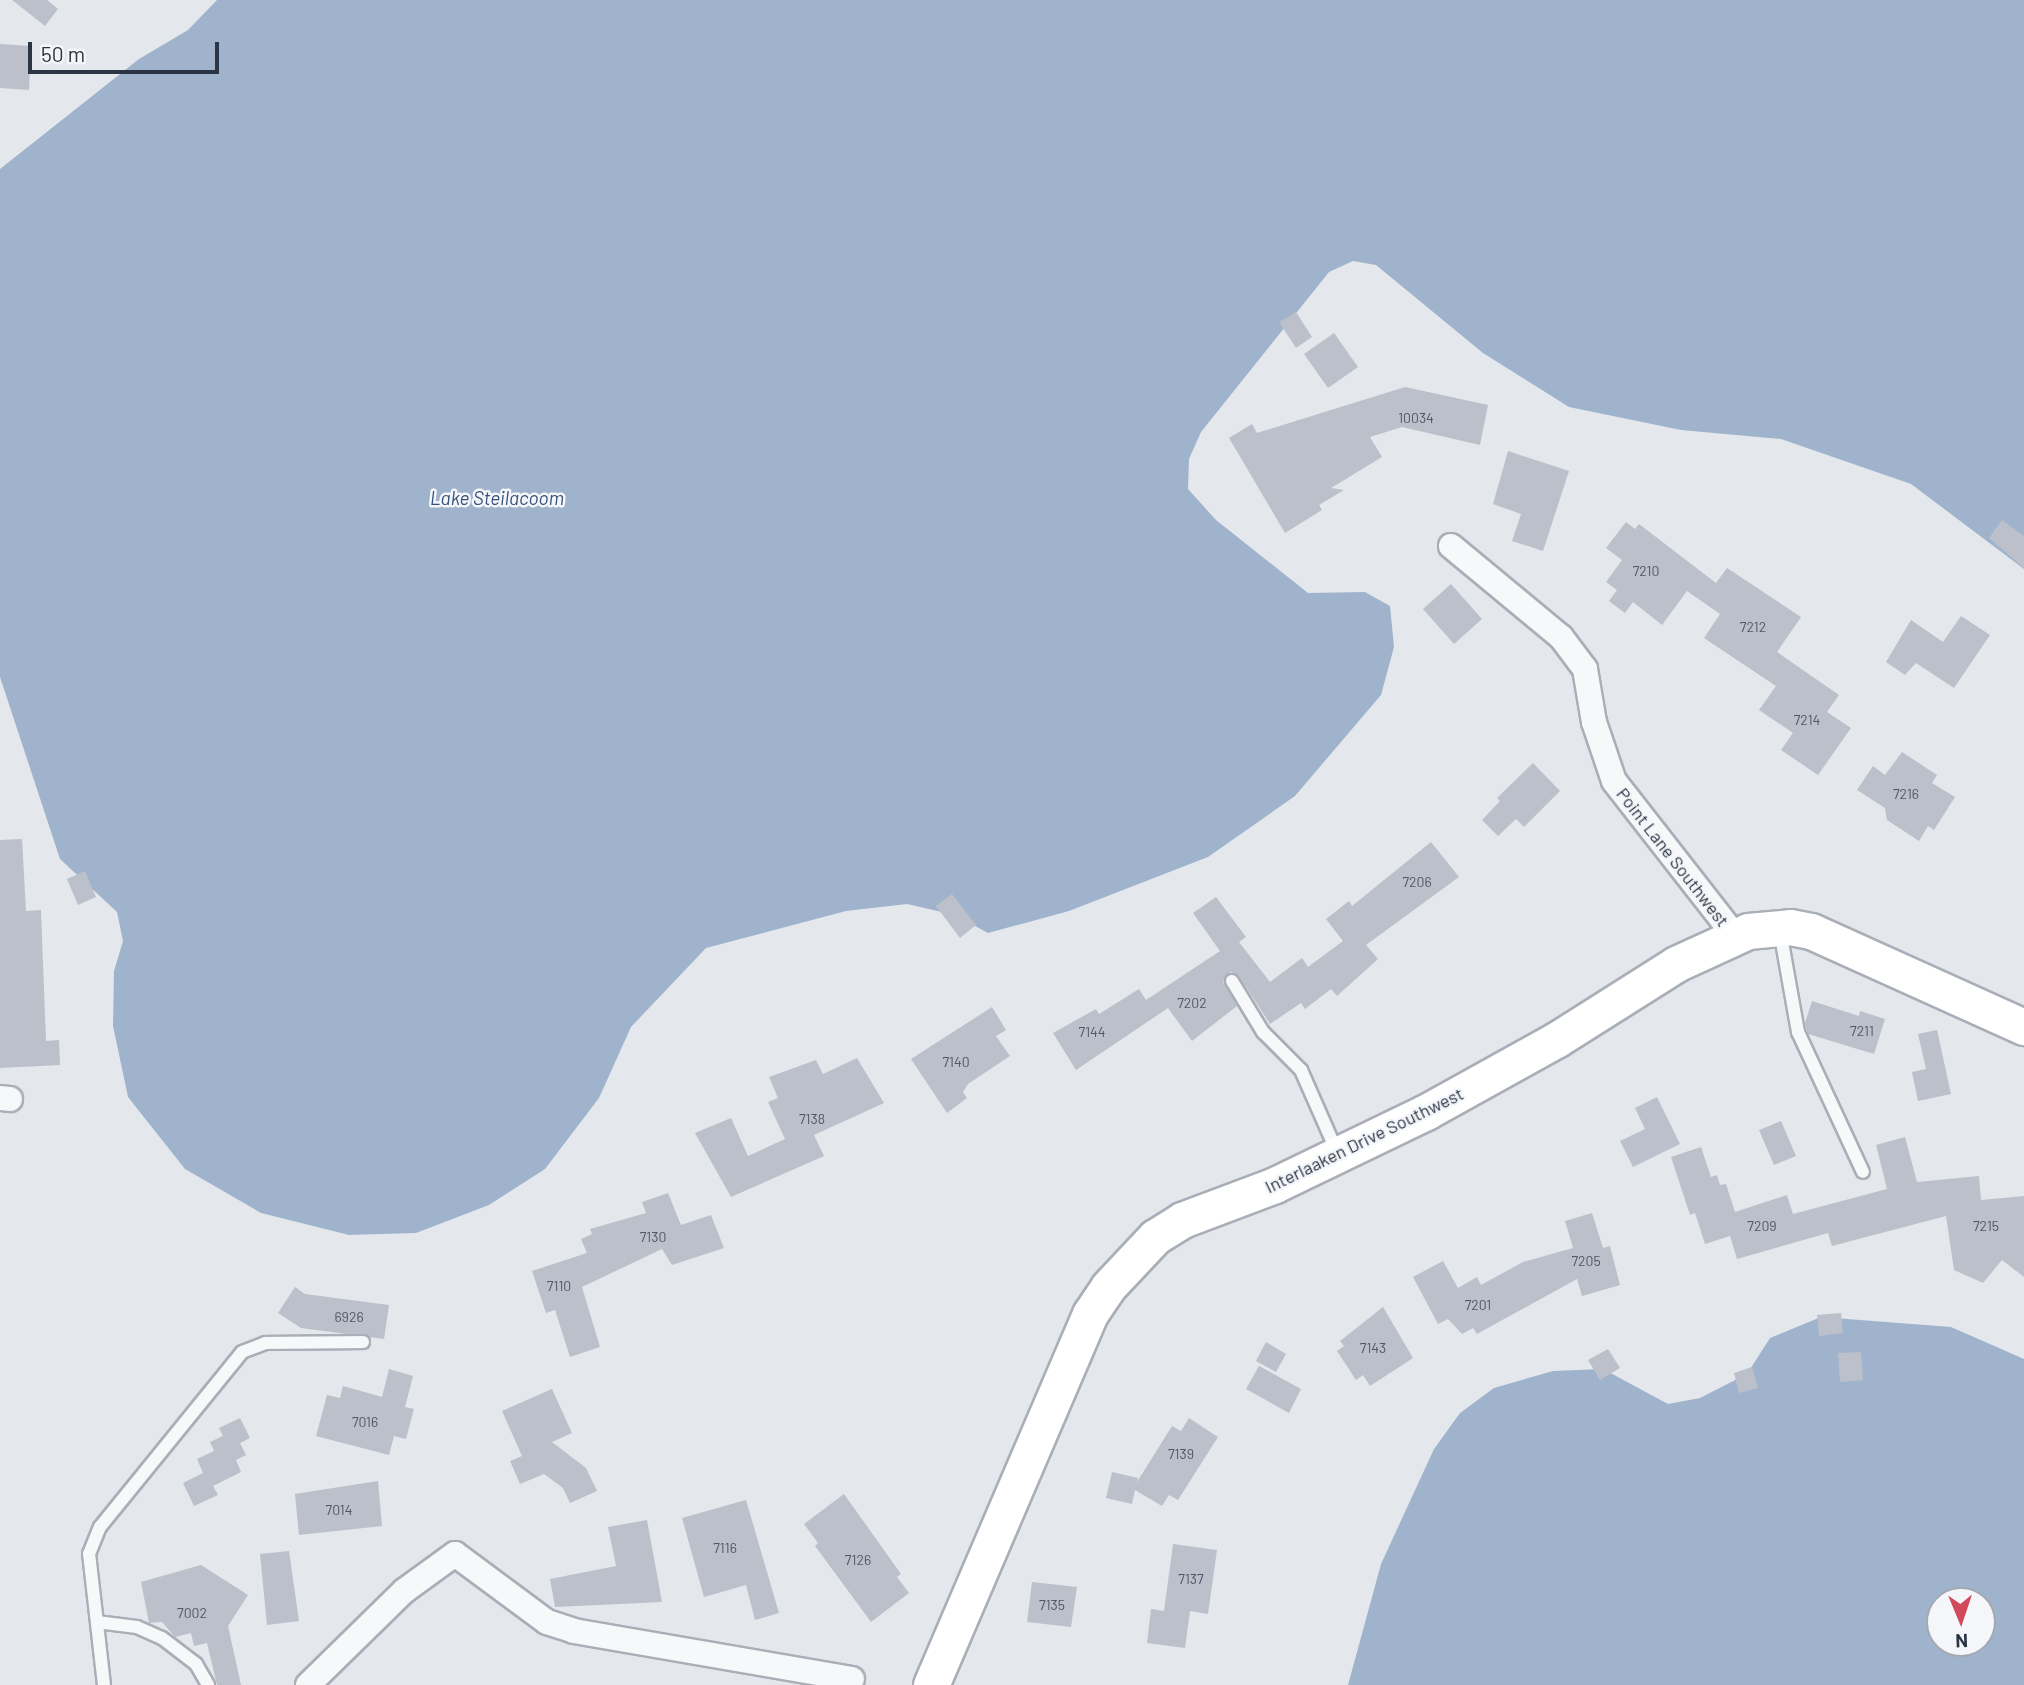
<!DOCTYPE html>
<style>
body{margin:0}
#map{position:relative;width:2024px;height:1685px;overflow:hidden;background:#e4e7ec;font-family:Barlow,sans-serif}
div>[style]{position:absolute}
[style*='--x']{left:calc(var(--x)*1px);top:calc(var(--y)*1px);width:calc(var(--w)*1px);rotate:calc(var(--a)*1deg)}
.water>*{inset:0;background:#9fb4cc}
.building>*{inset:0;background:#bbc0ca}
.roads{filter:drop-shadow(2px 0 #a9aeb7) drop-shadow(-2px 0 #a9aeb7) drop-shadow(0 2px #a9aeb7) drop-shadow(0 -2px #a9aeb7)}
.lane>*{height:12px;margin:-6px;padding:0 6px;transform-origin:6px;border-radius:6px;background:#f7f8fa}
.street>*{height:24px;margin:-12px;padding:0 12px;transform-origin:12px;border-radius:12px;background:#f7f8fa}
.secondary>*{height:35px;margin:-17.5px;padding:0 17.5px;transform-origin:17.5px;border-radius:17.5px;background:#fff}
span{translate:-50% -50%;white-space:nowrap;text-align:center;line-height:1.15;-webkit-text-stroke:5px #f4f6f9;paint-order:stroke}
.number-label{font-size:14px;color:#4f5766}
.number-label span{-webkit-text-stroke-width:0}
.street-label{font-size:18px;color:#2b3445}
.water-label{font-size:19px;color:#34527a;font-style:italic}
.north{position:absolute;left:1926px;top:1587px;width:70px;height:70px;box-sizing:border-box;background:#f4f6f9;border:2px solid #a4a8b1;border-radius:50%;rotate:178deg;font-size:19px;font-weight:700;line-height:28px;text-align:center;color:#2b3445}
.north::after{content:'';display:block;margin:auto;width:24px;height:32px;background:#d1495b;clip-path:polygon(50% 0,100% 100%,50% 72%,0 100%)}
.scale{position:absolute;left:28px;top:42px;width:191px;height:32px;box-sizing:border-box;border:4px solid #2b3445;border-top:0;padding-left:9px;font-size:21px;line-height:24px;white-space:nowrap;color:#2b3445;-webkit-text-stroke:5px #f4f6f9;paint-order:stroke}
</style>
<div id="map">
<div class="water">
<div style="clip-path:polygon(217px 0,2024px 0,2024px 569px,1911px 484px,1781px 439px,1681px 430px,1569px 407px,1483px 353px,1376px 265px,1353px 261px,1329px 272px,1201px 432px,1189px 459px,1188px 489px,1216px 520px,1308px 593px,1365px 592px,1390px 606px,1394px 647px,1381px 695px,1295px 796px,1208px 857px,1069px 911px,988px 933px,955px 915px,907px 904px,846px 911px,706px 948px,631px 1027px,599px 1098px,545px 1169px,489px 1205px,416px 1233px,349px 1235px,261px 1213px,185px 1169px,128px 1097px,113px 1026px,114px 971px,123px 941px,117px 912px,60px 859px,0 677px,0 169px,139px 59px,188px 30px)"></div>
<div style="clip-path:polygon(evenodd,1821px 1317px,1951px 1327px,2024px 1359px,2024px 1685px,1348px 1685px,1381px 1564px,1434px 1449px,1460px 1413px,1494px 1388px,1553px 1371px,1603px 1369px,1668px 1404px,1700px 1398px,1747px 1374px,1770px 1338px,1821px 1317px,1940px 1601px,1982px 1601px,1982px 1643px,1940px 1643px,1940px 1601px)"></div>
</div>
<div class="building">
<div style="clip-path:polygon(12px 0,47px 0,58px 9px,45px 26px)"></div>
<div style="clip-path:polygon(0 44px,31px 46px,29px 90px,0 88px)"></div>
<div style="clip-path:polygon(1296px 312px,1312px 337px,1296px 348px,1279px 322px)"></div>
<div style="clip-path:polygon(1334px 333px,1358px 367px,1328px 388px,1304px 354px)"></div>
<div style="clip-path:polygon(1405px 387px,1488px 405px,1480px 445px,1402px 427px,1370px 437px,1382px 457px,1331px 488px,1344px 490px,1319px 505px,1322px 510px,1285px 533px,1229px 438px,1252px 424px,1257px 433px)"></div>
<div style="clip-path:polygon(1508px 451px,1569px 471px,1543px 551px,1512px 541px,1521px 514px,1493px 504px)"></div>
<div style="clip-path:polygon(2002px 520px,2024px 536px,2024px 568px,1989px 538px)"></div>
<div style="clip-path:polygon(1626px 522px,1635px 529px,1639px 524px,1716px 583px,1727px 568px,1801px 617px,1777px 652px,1839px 695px,1827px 712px,1851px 728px,1818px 775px,1781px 750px,1793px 733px,1759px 710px,1776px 686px,1704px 638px,1720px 614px,1687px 591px,1662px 625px,1633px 602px,1625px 613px,1609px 601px,1617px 590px,1606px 582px,1622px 560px,1606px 548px)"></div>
<div style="clip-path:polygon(1451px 584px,1482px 619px,1454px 644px,1423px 609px)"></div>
<div style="clip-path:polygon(1961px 616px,1990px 635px,1954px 688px,1916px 663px,1905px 675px,1886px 662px,1911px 620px,1943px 642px)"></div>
<div style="clip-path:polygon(1902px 752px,1937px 775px,1932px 783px,1955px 797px,1934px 830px,1928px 826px,1919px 841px,1887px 820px,1885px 808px,1857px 790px,1873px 766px,1885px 775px)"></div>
<div style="clip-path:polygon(1533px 763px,1560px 791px,1524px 827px,1516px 819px,1498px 836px,1482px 820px,1500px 801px,1497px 798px)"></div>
<div style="clip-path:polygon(22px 839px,26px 911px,41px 910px,46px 1041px,59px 1040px,60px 1065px,0 1068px,0 840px)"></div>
<div style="clip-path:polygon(1431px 842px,1459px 877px,1366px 945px,1378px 959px,1337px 996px,1331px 989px,1305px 1009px,1301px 1003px,1270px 1024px,1239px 976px,1231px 972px,1223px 982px,1237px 1006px,1192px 1041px,1168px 1008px,1076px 1070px,1053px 1033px,1096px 1009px,1099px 1014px,1139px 989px,1146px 1000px,1220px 951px,1193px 913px,1216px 897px,1246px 937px,1239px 942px,1270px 982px,1302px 958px,1308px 967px,1343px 941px,1326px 919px,1349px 901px,1352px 906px)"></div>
<div style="clip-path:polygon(85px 871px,96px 897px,78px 905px,67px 879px)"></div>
<div style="clip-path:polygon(952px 894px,976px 925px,960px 938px,936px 906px)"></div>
<div style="clip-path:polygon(1812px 1001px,1859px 1016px,1860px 1011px,1885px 1019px,1874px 1054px,1808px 1034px,1805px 1023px)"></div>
<div style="clip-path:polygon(992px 1007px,1006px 1030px,996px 1036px,1010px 1056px,968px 1084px,963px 1092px,967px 1098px,947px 1113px,911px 1059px)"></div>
<div style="clip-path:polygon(1937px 1030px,1951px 1094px,1918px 1101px,1912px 1072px,1926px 1069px,1918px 1034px)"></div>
<div style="clip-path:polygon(857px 1058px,884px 1103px,814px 1135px,824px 1156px,731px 1197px,695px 1133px,731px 1118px,748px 1156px,785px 1139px,768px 1102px,778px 1098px,769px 1077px,816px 1060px,823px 1074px)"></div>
<div style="clip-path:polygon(1657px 1097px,1680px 1144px,1633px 1167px,1620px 1141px,1645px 1129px,1635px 1108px)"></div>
<div style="clip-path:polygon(1781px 1121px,1796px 1156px,1774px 1165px,1759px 1130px)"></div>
<div style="clip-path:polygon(1905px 1137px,1917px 1182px,1979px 1176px,1981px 1200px,2024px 1196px,2024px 1277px,2002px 1260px,1983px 1283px,1954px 1270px,1946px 1216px,1832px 1246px,1828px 1233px,1737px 1259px,1730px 1236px,1705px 1244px,1695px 1213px,1690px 1215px,1671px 1157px,1701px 1147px,1711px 1177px,1717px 1175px,1720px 1185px,1726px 1184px,1735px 1212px,1787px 1195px,1793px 1214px,1887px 1189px,1876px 1145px)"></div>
<div style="clip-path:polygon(668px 1193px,681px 1225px,711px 1215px,724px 1248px,672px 1265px,662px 1249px,582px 1287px,600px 1347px,570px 1357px,555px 1310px,546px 1313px,532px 1271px,587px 1253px,581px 1239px,592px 1234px,590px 1229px,646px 1213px,642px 1202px)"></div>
<div style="clip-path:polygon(1592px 1213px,1603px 1248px,1610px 1246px,1620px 1285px,1582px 1296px,1577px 1279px,1477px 1334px,1473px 1328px,1462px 1334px,1448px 1319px,1438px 1324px,1413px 1277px,1443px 1261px,1458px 1288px,1477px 1277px,1481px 1285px,1523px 1262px,1573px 1248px,1565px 1221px)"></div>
<div style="clip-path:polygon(295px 1287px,305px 1294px,389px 1305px,384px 1339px,301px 1328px,278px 1313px)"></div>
<div style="clip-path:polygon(1383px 1307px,1413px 1358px,1370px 1386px,1363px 1375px,1356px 1380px,1337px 1351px,1344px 1346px,1340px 1341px)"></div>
<div style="clip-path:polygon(1841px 1313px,1843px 1333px,1819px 1336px,1817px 1315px)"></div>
<div style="clip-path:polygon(1266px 1342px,1286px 1354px,1276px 1372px,1256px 1361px)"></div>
<div style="clip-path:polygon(1608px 1349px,1620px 1368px,1600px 1380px,1588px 1360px)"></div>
<div style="clip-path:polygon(1861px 1352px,1863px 1380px,1840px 1382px,1838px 1353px)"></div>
<div style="clip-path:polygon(1259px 1366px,1301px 1389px,1289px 1413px,1246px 1389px)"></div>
<div style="clip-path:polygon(1752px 1367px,1758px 1388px,1739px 1393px,1734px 1373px)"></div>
<div style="clip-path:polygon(389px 1369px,413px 1376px,405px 1407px,414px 1409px,406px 1439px,394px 1436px,389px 1455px,316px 1436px,327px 1395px,340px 1398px,343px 1386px,382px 1397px)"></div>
<div style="clip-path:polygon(552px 1389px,572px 1433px,552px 1442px,586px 1468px,597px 1491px,570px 1503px,563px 1488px,544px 1474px,520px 1484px,510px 1461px,522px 1456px,502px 1411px)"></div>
<div style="clip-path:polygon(240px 1418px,250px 1438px,240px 1443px,246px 1455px,236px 1460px,241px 1472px,213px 1486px,218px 1495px,194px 1506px,183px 1483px,203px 1473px,197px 1459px,214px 1451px,210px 1442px,223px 1436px,219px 1428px)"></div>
<div style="clip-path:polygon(1189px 1418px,1218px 1437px,1178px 1500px,1169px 1495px,1162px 1506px,1135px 1490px,1132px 1504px,1106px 1498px,1112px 1472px,1138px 1478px,1137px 1482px,1172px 1426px,1181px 1431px)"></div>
<div style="clip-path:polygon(378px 1481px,382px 1526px,299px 1535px,295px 1494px)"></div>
<div style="clip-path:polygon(844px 1494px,901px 1574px,897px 1577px,909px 1593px,871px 1622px,815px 1546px,818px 1543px,804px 1524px)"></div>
<div style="clip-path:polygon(746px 1500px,779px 1613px,755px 1620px,746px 1585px,704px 1597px,682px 1518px)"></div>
<div style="clip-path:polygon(647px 1520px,662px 1602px,555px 1607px,550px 1579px,616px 1566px,608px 1527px)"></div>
<div style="clip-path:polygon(1173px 1544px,1217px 1550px,1208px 1614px,1190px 1611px,1185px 1648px,1147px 1643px,1151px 1609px,1164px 1611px)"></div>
<div style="clip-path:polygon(289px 1551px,299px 1621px,267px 1625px,260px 1554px)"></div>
<div style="clip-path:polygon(201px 1565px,248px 1595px,228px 1626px,241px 1685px,217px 1685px,207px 1643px,194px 1646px,191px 1633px,175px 1637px,162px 1622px,149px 1623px,141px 1582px)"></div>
<div style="clip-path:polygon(1032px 1582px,1077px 1587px,1071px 1627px,1027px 1622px)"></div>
</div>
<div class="roads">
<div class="lane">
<div style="--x:1780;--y:931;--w:103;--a:79.9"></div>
<div style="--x:1798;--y:1032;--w:154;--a:65.1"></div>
<div style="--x:1232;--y:981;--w:60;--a:58.7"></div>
<div style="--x:1263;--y:1032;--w:54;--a:45"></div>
<div style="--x:1301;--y:1070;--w:90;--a:66.3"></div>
<div style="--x:97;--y:1622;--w:40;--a:7.1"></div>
<div style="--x:137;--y:1627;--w:27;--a:24"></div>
<div style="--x:162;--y:1638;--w:43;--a:37.4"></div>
<div style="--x:196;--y:1664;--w:24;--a:60"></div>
<div style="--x:104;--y:1685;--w:132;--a:-96.5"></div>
<div style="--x:89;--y:1554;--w:29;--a:-68"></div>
<div style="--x:100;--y:1527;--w:225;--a:-50.9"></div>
<div style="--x:242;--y:1352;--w:25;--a:-21"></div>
<div style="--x:265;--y:1343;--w:98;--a:-0.6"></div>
</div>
<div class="street">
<div style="--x:1451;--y:546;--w:143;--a:39.6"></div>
<div style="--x:1561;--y:637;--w:40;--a:53"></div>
<div style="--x:1585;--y:669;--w:54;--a:80.4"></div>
<div style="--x:1594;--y:722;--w:62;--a:71.3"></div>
<div style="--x:1614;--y:781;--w:197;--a:52"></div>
<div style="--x:0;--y:1098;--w:10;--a:6"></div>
<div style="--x:308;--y:1685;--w:134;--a:-44.4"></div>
<div style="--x:404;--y:1591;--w:63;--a:-36"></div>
<div style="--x:455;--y:1554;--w:114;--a:36.5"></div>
<div style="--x:547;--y:1622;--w:28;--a:18"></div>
<div style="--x:574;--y:1631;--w:282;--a:9.8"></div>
</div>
<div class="secondary">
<div style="--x:931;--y:1685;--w:404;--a:-66.8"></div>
<div style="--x:1090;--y:1314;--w:32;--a:-56"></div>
<div style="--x:1108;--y:1287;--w:69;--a:-46.8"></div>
<div style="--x:1155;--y:1237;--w:32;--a:-32"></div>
<div style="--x:1182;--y:1220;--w:99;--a:-20.6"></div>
<div style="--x:1275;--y:1185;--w:168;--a:-25.8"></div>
<div style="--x:1426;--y:1112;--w:149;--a:-29"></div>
<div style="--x:1556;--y:1040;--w:142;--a:-32.3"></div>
<div style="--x:1676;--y:964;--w:79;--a:-24.6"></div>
<div style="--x:1748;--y:931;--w:42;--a:-5.4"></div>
<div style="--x:1790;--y:927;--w:21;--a:11"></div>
<div style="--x:1811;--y:931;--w:234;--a:24.3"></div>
</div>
</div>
<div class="number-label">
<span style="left:1416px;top:418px">10034</span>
<span style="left:1646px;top:571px">7210</span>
<span style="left:1753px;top:627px">7212</span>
<span style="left:1807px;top:720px">7214</span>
<span style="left:1906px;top:794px">7216</span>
<span style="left:1417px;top:882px">7206</span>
<span style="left:1192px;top:1003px">7202</span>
<span style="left:1862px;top:1031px">7211</span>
<span style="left:1092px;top:1032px">7144</span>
<span style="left:956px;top:1062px">7140</span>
<span style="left:812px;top:1119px">7138</span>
<span style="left:1762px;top:1226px">7209</span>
<span style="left:1986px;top:1226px">7215</span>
<span style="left:653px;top:1237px">7130</span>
<span style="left:1586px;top:1261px">7205</span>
<span style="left:559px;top:1286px">7110</span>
<span style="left:1478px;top:1305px">7201</span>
<span style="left:349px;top:1317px">6926</span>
<span style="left:1373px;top:1348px">7143</span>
<span style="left:365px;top:1422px">7016</span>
<span style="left:1181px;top:1454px">7139</span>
<span style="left:339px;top:1510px">7014</span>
<span style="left:725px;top:1548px">7116</span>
<span style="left:858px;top:1560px">7126</span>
<span style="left:1191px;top:1579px">7137</span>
<span style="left:1052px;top:1605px">7135</span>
<span style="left:192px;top:1613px">7002</span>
</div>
<div class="street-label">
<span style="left:1673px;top:857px;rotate:52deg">Point Lane Southwest</span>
<span style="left:1364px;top:1140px;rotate:-26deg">Interlaaken Drive Southwest</span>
</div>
<div class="water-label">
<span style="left:497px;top:498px">Lake Steilacoom</span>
</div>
<div class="north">N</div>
<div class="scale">50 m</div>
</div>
